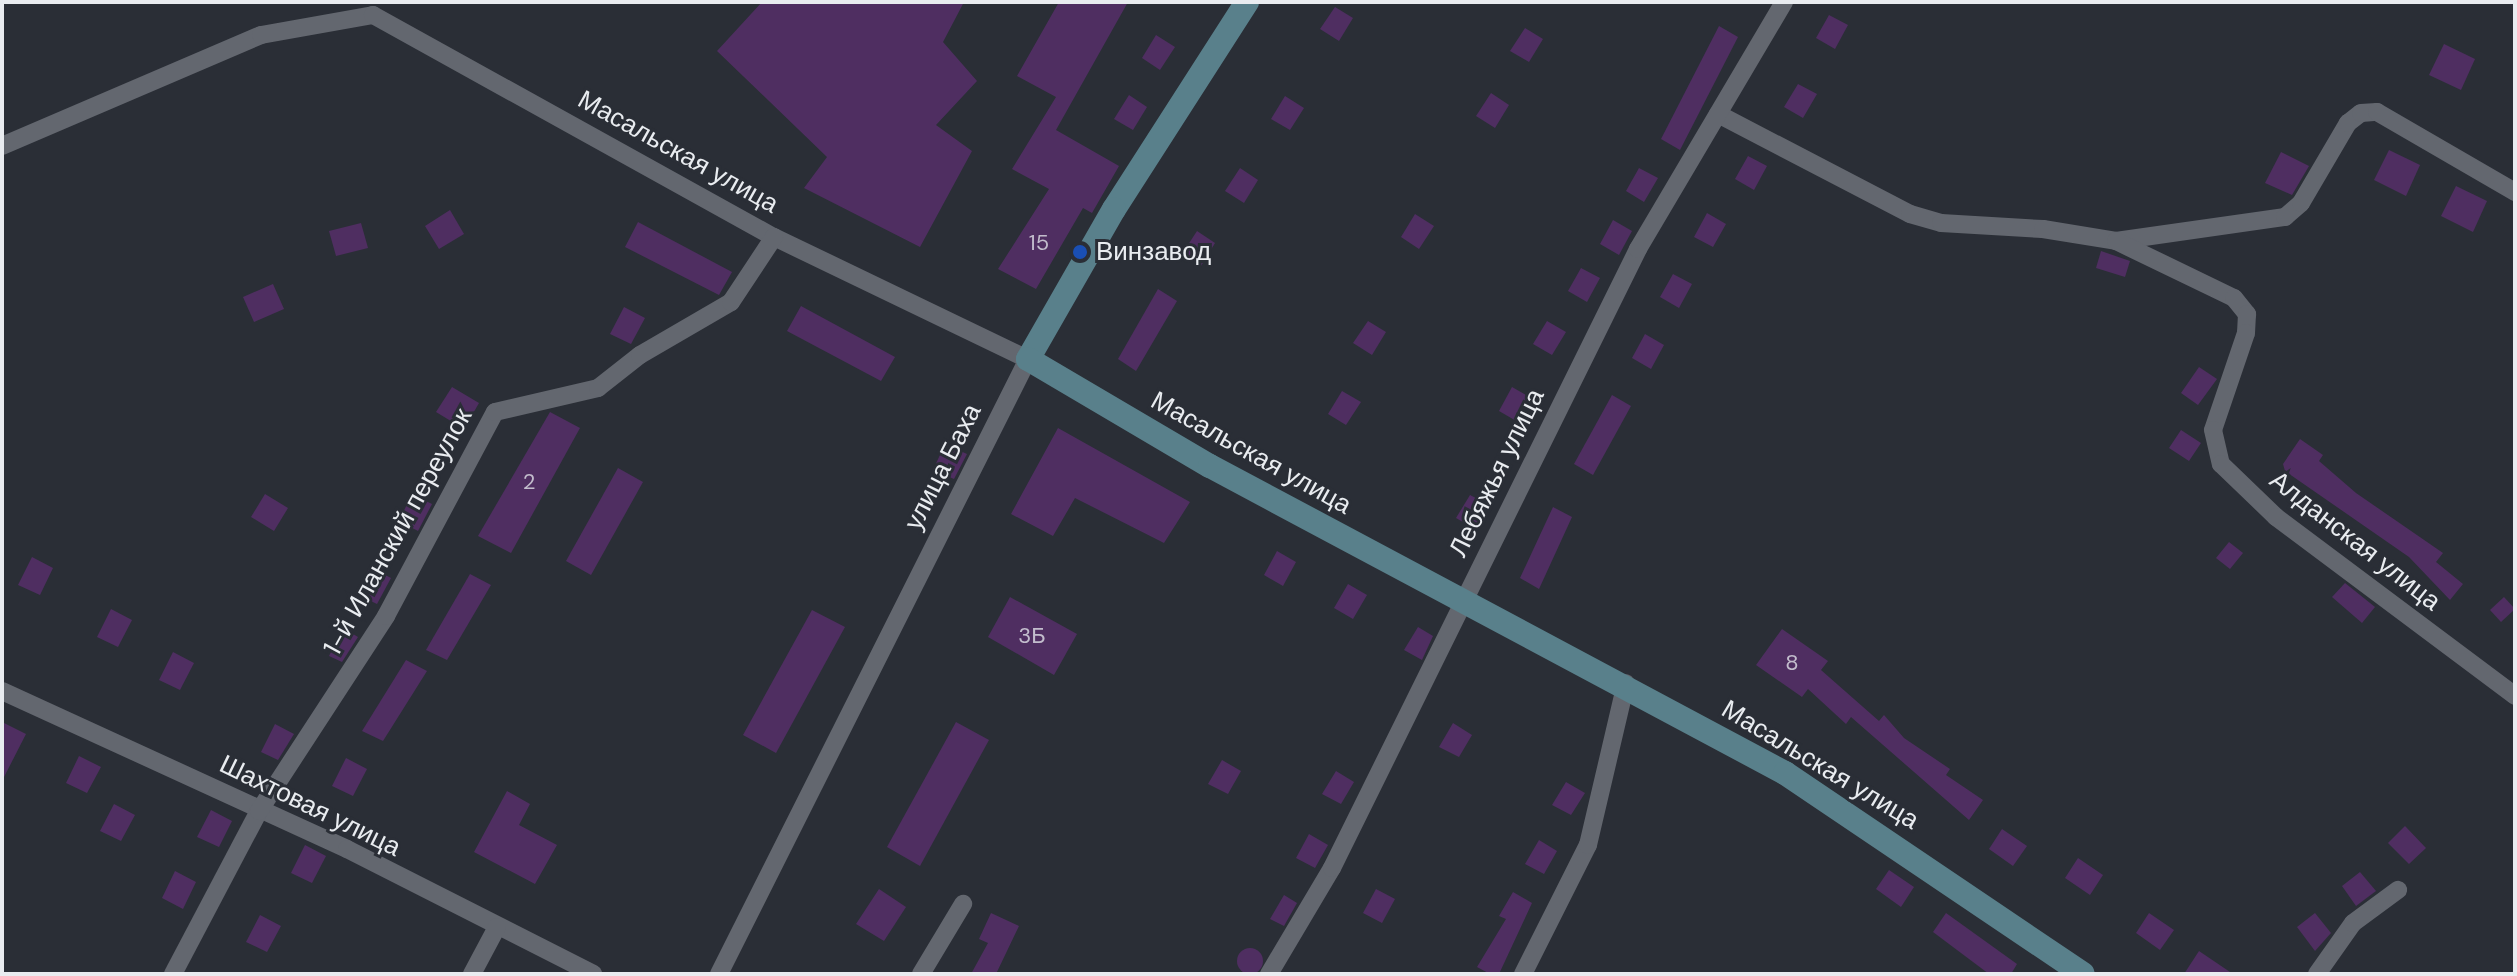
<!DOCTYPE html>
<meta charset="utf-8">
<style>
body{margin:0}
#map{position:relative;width:2517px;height:976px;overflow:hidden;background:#2a2e36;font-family:"DM Sans",sans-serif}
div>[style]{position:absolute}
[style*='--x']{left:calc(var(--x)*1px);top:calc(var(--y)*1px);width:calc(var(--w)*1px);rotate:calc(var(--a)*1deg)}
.building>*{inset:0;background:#4f2e61}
.round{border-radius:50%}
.street>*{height:18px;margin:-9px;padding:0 9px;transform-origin:9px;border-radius:9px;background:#63676f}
.secondary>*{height:24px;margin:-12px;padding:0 12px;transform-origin:12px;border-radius:12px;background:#59808b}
.dots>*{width:22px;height:22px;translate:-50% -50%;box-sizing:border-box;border:4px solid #2a2e36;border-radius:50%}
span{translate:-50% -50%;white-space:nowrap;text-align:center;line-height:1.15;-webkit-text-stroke:6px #2a2e36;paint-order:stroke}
.number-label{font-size:22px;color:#c2bccc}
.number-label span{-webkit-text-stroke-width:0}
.street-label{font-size:26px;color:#e9ecf0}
.poi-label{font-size:26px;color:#e9ecf0}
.left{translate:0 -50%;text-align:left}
.frame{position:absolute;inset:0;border:4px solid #e9ecf0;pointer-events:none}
</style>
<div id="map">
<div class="building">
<div style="clip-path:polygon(762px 2px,964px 2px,943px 42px,977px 81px,936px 125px,972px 151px,920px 247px,804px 188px,827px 157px,717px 51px)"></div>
<div style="clip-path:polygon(1059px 2px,1128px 2px,1056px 130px,1119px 166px,1092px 213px,1083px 208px,1036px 289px,998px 269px,1049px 189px,1012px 169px,1056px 97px,1017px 76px)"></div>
<div style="clip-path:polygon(1335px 7px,1353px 18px,1339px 41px,1320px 29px)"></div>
<div style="clip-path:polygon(1829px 15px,1848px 25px,1835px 49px,1816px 38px)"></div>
<div style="clip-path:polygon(1719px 26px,1738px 37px,1680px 150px,1661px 139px)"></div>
<div style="clip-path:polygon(1525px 28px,1543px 39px,1529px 62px,1510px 51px)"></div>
<div style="clip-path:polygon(1156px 35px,1175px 47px,1160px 70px,1142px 58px)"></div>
<div style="clip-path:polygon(2444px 44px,2475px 59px,2461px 90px,2429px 75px)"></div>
<div style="clip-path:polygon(1798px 84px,1817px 94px,1803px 118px,1784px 107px)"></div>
<div style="clip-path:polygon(1491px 93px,1509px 105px,1495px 128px,1476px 116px)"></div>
<div style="clip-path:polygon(1129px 95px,1147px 107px,1133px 130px,1114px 119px)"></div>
<div style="clip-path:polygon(1285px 96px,1304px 108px,1290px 130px,1271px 119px)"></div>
<div style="clip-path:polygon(2389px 150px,2420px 165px,2406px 196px,2374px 180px)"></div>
<div style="clip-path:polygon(2281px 152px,2309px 166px,2292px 195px,2265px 183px)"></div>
<div style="clip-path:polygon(1748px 156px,1767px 166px,1754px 190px,1735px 179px)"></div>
<div style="clip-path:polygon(1240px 168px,1258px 180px,1244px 203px,1225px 191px)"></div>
<div style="clip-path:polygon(1639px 168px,1658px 178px,1644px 202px,1626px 191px)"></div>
<div style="clip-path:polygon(2456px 186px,2487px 201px,2473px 232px,2441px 216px)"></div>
<div style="clip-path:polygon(450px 210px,464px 234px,439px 249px,425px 226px)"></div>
<div style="clip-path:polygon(1707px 213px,1726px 224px,1713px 247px,1694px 237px)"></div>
<div style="clip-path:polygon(1415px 214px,1434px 226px,1419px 249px,1401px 237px)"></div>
<div style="clip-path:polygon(1613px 220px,1632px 231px,1619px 255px,1600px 244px)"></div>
<div style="clip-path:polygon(638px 222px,732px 272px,719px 295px,625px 247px)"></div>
<div style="clip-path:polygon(361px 223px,368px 248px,336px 256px,329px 231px)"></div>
<div style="clip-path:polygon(1197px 231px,1215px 243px,1201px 266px,1182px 254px)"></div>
<div style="clip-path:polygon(2101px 251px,2130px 261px,2125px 277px,2096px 268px)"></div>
<div style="clip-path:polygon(1581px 268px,1600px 278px,1587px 302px,1568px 291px)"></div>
<div style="clip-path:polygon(1673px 274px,1692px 284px,1679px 308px,1660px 297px)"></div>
<div style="clip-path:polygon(273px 284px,284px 309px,254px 322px,243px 297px)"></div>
<div style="clip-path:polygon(1158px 289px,1177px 301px,1136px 371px,1118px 359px)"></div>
<div style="clip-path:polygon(801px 306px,895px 357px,881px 381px,787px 331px)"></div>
<div style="clip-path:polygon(624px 307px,645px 318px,631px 344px,610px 334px)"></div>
<div style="clip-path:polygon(1368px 321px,1386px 332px,1372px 355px,1353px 343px)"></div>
<div style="clip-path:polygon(1547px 321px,1566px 332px,1552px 355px,1533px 344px)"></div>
<div style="clip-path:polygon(1645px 334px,1664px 345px,1651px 369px,1632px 358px)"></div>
<div style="clip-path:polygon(2199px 367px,2217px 379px,2198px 405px,2181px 393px)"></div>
<div style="clip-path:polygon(452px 387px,479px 403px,464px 429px,436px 412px)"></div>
<div style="clip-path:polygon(1512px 387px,1531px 398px,1518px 422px,1499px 411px)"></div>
<div style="clip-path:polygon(1342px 391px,1361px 402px,1346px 425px,1328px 414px)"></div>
<div style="clip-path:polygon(1612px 395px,1631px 406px,1593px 475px,1574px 464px)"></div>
<div style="clip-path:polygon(550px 412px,580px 428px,511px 553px,478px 536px)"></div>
<div style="clip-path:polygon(1058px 428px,1190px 502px,1164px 543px,1075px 498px,1053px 536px,1011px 514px)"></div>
<div style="clip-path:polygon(2181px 430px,2201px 443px,2189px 461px,2169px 448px)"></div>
<div style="clip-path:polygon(2300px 439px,2323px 455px,2319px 461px,2356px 493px,2443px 553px,2436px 562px,2463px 584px,2450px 600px,2409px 557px,2285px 471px,2283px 464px)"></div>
<div style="clip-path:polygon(945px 444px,967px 454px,954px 479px,933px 470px)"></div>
<div style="clip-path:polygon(618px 468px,643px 482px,591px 575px,566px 561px)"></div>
<div style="clip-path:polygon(265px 494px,288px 508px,274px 531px,251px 517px)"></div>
<div style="clip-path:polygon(412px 494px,432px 504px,418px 531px,399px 521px)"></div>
<div style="clip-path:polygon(1470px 495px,1489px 505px,1475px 529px,1456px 518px)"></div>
<div style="clip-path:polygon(1553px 507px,1572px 517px,1539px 589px,1520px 578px)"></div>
<div style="clip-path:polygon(2229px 542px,2243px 553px,2230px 569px,2216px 558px)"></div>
<div style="clip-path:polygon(1277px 551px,1296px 562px,1283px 586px,1264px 575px)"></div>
<div style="clip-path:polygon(32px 557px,53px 568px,40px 595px,18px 585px)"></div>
<div style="clip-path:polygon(370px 567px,391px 578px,377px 604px,356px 594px)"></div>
<div style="clip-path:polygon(470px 574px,491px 585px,447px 660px,426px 650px)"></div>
<div style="clip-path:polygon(2345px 583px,2375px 607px,2362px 623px,2332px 597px)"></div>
<div style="clip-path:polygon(1348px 584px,1367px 595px,1353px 619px,1334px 608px)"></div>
<div style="clip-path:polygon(1010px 597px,1077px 634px,1054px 675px,988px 637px)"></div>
<div style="clip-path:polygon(2504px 597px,2515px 609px,2501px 622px,2490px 610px)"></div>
<div style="clip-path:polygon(111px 609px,132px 620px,118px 647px,97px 637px)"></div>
<div style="clip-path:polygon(812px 610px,845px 627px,776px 753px,743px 735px)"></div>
<div style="clip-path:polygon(1418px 627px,1433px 636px,1422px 660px,1404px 650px)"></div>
<div style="clip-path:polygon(343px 628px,358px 637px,342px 662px,329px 656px)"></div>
<div style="clip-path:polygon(1782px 629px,1828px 661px,1821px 670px,1879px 721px,1884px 715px,1904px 738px,1950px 769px,1946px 775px,1983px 800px,1969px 820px,1851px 717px,1846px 724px,1808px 689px,1802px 697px,1756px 665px)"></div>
<div style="clip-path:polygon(173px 652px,194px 663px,180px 690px,159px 680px)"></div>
<div style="clip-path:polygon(406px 660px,427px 671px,383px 741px,362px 731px)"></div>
<div style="clip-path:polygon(2px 722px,26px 734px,2px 781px)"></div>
<div style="clip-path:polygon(956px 722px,989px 740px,920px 866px,887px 847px)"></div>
<div style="clip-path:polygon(1453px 723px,1472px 735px,1459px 757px,1439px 747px)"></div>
<div style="clip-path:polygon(275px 724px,294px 734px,278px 760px,261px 752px)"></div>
<div style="clip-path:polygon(79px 756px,101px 767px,87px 793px,66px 783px)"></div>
<div style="clip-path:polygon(346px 758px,367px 769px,353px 796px,332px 786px)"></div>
<div style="clip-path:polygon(1222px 760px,1241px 771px,1228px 794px,1208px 784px)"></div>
<div style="clip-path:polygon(1336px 771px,1354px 782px,1341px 804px,1322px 794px)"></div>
<div style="clip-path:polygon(1566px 782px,1585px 793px,1571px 815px,1552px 805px)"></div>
<div style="clip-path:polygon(507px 791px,530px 804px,519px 825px,557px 845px,535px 884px,474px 852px)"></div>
<div style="clip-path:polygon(114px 804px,135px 815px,121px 841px,100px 831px)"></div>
<div style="clip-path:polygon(211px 810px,232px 821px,219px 847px,197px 837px)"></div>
<div style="clip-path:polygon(2405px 826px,2426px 848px,2409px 864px,2388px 843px)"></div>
<div style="clip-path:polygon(2002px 829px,2027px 846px,2013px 866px,1989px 849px)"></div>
<div style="clip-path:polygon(1309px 834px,1328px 845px,1315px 868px,1296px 858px)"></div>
<div style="clip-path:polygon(1539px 840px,1557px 851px,1544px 874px,1525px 864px)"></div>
<div style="clip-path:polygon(305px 845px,326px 856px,312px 883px,291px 873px)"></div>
<div style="clip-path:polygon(2078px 858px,2103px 875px,2090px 895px,2065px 878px)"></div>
<div style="clip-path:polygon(1889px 870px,1914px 887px,1901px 907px,1876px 889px)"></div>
<div style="clip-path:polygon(175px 871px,196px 882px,183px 909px,162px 898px)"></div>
<div style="clip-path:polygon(2360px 872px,2376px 891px,2356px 906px,2342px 886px)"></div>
<div style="clip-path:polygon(879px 889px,906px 907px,884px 941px,856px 924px)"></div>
<div style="clip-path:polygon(1376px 889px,1395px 899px,1382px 923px,1363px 913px)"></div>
<div style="clip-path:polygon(1513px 892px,1532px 903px,1499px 974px,1490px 974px,1477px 967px,1506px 919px,1499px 916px)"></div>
<div style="clip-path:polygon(1284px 895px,1297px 903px,1284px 926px,1270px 919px)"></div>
<div style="clip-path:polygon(991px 913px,1019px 926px,996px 974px,971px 974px,988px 943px,979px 939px)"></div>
<div style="clip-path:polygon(1946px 913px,2017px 964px,2011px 974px,1989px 974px,1933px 932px)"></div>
<div style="clip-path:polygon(2149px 913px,2174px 930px,2160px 950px,2136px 933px)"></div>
<div style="clip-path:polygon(2315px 913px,2331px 933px,2315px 951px,2297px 927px)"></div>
<div style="clip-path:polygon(260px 915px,281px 926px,267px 952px,246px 942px)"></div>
<div class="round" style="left:1237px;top:948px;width:26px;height:26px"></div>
<div style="clip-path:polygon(2199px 951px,2233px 974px,2184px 974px)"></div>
</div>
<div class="street">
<div style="--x:1718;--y:114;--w:216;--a:27.5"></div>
<div style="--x:1910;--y:214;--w:32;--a:16"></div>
<div style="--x:1941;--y:223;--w:102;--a:3.4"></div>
<div style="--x:2043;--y:229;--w:74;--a:9.3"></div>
<div style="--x:2116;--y:241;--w:171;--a:-8.1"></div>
<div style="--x:2285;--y:217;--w:21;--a:-41"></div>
<div style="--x:2301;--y:203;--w:93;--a:-59.6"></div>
<div style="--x:2348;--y:123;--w:16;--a:-38"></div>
<div style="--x:2361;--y:113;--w:16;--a:-4"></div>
<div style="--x:2377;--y:112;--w:160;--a:30.1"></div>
<div style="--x:2;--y:146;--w:282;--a:-23.2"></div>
<div style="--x:261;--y:35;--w:114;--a:-10.1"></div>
<div style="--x:373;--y:15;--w:458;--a:29"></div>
<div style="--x:774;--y:237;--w:282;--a:25.7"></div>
<div style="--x:1028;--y:359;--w:688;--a:116.68"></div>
<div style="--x:2116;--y:241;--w:131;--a:25.8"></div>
<div style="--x:2234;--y:298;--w:21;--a:51"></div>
<div style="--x:2247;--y:314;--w:19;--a:93"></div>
<div style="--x:2246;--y:333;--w:102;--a:108.8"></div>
<div style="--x:2213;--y:430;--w:35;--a:77"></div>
<div style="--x:2221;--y:464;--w:76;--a:43.9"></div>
<div style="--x:2276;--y:517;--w:299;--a:36.8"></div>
<div style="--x:2;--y:691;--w:379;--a:24.6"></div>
<div style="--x:347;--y:849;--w:276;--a:26.9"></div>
<div style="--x:173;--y:974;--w:184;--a:-62.2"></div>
<div style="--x:259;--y:811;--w:233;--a:-56.9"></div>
<div style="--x:386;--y:616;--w:231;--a:-61.9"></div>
<div style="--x:495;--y:412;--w:106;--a:-13.1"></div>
<div style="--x:598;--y:388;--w:53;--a:-38.2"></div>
<div style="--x:640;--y:355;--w:105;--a:-30.2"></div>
<div style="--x:731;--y:302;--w:78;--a:-56.5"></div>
<div style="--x:472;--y:974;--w:53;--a:-62"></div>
<div style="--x:921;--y:974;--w:82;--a:-59"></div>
<div style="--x:1269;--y:974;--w:123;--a:-59.3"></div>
<div style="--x:1332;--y:868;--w:691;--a:-63.69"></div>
<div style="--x:1638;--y:249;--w:287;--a:-59.4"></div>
<div style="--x:1523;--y:974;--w:144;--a:-63.3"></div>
<div style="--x:1588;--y:845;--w:166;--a:-76.8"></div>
<div style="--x:2317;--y:974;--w:62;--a:-54.8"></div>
<div style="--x:2353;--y:923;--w:56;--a:-36.3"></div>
</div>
<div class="secondary">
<div style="--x:1247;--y:2;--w:246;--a:122.7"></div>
<div style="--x:1114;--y:209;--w:173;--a:119.8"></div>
<div style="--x:1028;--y:359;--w:211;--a:30.5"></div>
<div style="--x:1210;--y:466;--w:652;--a:28.1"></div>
<div style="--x:1785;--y:773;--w:359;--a:34"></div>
</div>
<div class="dots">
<div style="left:1080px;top:252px;background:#1a4fb4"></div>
</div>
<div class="number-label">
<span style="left:1039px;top:243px">15</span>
<span style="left:529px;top:482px">2</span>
<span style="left:1032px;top:636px">3Б</span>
<span style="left:1792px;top:663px">8</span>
</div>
<div class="street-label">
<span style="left:678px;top:152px;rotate:29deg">Масальская улица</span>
<span style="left:1251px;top:453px;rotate:29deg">Масальская улица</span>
<span style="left:943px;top:467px;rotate:-63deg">улица Баха</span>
<span style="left:1497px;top:473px;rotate:-64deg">Лебяжья улица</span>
<span style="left:398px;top:532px;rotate:-61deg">1-й Иланский переулок</span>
<span style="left:2355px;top:541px;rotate:38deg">Алданская улица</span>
<span style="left:1820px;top:765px;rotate:31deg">Масальская улица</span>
<span style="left:310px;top:806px;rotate:26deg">Шахтовая улица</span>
</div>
<div class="poi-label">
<span class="left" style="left:1096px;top:252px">Винзавод</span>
</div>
<div class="frame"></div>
</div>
